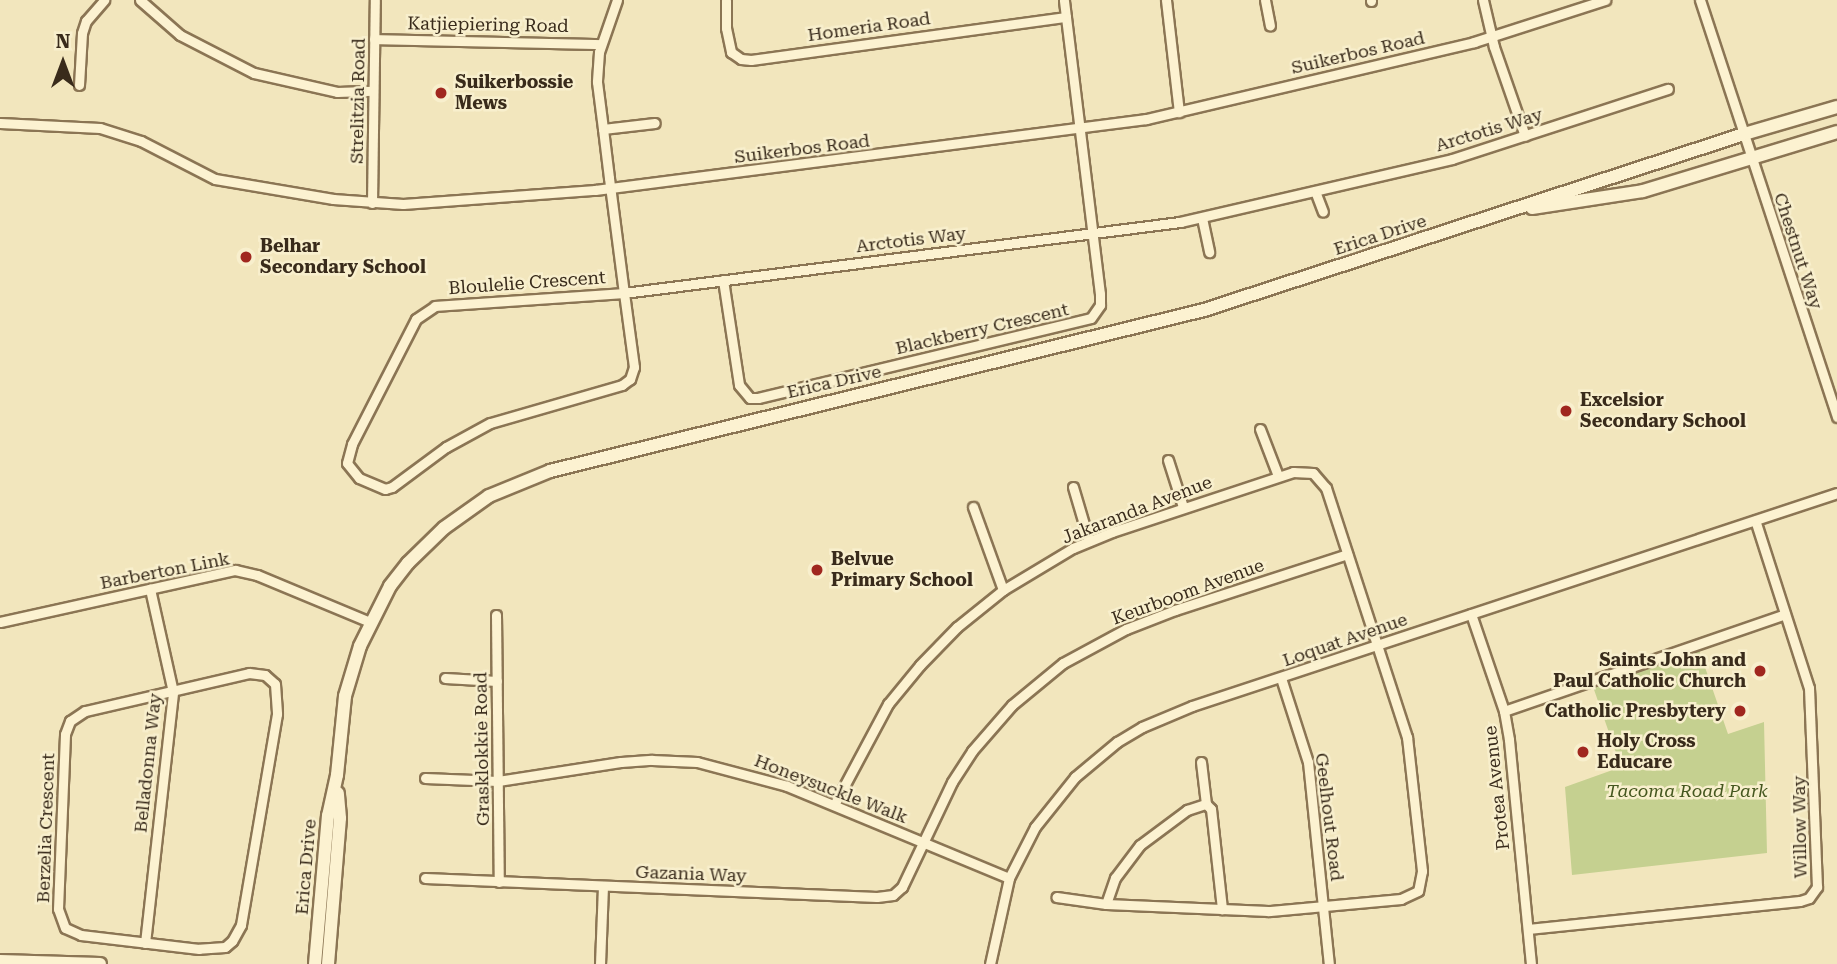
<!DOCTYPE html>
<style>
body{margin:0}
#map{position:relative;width:1837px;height:964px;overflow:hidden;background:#f2e6bd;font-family:"Roboto Serif",serif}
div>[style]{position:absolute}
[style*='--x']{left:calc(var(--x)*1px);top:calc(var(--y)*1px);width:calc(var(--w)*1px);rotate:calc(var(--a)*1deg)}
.green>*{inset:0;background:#c5d090}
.roads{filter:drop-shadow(2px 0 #8b7554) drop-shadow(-2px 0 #8b7554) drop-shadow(0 2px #8b7554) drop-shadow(0 -2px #8b7554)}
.minor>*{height:9px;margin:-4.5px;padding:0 4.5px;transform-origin:4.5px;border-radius:4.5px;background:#fcf2d1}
.secondary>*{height:12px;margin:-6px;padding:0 6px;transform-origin:6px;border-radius:6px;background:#fcf2d1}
.dots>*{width:19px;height:19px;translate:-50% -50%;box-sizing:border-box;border:4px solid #f8efcd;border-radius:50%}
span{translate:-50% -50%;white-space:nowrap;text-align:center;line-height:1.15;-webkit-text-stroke:5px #f8efcd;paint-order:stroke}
.street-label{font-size:18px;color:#392b1b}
.poi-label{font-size:18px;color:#392b1b;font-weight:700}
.left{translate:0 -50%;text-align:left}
.right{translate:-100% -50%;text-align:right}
.park-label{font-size:18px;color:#45571f;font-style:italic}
.north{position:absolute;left:28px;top:28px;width:70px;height:70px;-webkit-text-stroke:5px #f8efcd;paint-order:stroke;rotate:0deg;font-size:19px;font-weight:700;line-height:28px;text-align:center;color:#392b1b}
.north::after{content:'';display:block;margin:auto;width:24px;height:32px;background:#392b1b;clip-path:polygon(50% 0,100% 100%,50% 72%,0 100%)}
</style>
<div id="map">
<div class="green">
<div style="clip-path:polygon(1697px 644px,1728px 734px,1764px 722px,1767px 853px,1572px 875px,1565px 787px,1621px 767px,1591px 681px)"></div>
</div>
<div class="roads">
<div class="minor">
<div style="--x:140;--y:0;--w:53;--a:41.2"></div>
<div style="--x:180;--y:35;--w:83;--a:27.2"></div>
<div style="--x:254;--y:73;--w:85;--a:12.9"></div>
<div style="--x:337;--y:92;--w:36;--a:-2"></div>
<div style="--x:617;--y:0;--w:55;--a:109.1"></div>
<div style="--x:599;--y:52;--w:30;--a:94"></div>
<div style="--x:597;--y:82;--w:47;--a:82.7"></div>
<div style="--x:603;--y:129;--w:49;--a:83"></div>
<div style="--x:609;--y:178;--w:116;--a:82.6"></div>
<div style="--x:624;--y:293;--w:75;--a:82.3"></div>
<div style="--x:634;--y:367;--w:13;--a:108"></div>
<div style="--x:630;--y:379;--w:10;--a:143"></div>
<div style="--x:622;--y:385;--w:137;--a:163.9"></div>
<div style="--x:490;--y:423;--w:50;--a:151.4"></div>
<div style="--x:446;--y:447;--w:67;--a:143.5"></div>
<div style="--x:392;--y:487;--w:7;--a:164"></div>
<div style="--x:385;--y:489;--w:28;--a:-157"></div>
<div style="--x:359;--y:478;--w:19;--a:-129"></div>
<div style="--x:347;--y:463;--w:20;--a:-75"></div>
<div style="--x:352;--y:444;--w:140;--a:-62.9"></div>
<div style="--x:416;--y:319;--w:23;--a:-34"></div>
<div style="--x:435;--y:306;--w:189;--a:-3.9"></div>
<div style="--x:624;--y:293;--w:561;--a:-7.28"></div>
<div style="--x:1180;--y:222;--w:279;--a:-13"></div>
<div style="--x:1452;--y:159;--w:227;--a:-18"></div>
<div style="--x:726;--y:0;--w:28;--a:90"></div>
<div style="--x:726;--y:28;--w:25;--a:78"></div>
<div style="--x:731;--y:52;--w:12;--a:35"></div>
<div style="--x:741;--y:59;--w:10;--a:6"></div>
<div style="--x:751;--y:60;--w:318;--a:-7.8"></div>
<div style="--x:1166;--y:0;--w:113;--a:83.4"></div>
<div style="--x:1265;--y:0;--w:26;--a:79"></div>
<div style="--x:1371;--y:0;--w:1;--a:90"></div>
<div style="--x:1483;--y:0;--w:48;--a:76.8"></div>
<div style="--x:1494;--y:47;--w:94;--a:70.8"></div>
<div style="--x:1700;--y:0;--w:439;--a:71.8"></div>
<div style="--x:374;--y:39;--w:227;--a:1.3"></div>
<div style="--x:79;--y:85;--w:52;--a:-86.7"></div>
<div style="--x:82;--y:33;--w:13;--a:-72"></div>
<div style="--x:86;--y:21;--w:28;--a:-49"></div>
<div style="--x:0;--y:123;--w:100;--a:2.9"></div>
<div style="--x:100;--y:128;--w:43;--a:17.6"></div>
<div style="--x:141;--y:141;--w:83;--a:27.2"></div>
<div style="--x:215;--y:179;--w:120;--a:9.6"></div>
<div style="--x:333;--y:199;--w:70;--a:4.1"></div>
<div style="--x:403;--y:204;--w:193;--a:-4.2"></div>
<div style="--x:595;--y:190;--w:556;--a:-7.34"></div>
<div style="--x:1146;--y:119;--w:337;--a:-13.2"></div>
<div style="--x:1474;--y:42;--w:138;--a:-17.8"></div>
<div style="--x:603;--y:129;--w:52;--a:-6.6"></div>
<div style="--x:1315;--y:191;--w:22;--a:69"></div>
<div style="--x:372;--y:203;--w:203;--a:-89.2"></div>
<div style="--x:1202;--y:218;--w:35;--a:78"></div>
<div style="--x:723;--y:280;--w:106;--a:81.3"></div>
<div style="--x:739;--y:385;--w:17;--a:50"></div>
<div style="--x:750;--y:398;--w:8;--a:0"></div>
<div style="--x:758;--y:398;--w:342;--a:-13.5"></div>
<div style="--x:1091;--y:318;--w:16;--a:-55"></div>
<div style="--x:1100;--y:305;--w:11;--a:-90"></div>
<div style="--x:1100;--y:294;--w:296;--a:-97"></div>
<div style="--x:1260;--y:429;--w:50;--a:69"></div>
<div style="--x:1168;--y:460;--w:49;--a:72.3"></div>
<div style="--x:1073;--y:487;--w:56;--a:73.5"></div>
<div style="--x:973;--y:507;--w:88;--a:70.1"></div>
<div style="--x:1471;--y:614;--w:102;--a:71.2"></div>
<div style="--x:1504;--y:711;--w:29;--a:80"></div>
<div style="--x:1509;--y:740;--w:225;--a:84.4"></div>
<div style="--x:496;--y:615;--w:267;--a:89.4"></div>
<div style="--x:0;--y:622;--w:241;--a:-12.5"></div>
<div style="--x:235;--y:570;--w:23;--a:13"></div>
<div style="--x:257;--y:575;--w:122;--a:22.6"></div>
<div style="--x:249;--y:673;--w:16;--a:7"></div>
<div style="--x:265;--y:675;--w:13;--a:42"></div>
<div style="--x:275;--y:684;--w:30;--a:86"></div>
<div style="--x:277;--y:714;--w:214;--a:99.7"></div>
<div style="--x:241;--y:925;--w:18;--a:119"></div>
<div style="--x:232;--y:941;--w:9;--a:139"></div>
<div style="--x:225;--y:947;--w:26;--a:176"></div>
<div style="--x:199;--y:949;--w:119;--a:-173.2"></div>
<div style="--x:81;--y:935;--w:17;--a:-156"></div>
<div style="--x:65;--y:928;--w:20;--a:-110"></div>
<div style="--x:58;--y:909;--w:175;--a:-87.7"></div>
<div style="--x:65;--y:734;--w:14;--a:-69"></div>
<div style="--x:70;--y:721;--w:18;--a:-34"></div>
<div style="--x:85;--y:711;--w:168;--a:-13"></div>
<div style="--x:445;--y:678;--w:52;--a:3.3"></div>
<div style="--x:1281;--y:678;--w:88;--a:72.2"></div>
<div style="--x:1308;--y:762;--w:203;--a:84.1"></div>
<div style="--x:1504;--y:711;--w:297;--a:-19"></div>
<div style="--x:1201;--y:762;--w:42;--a:83.2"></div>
<div style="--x:1206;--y:804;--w:7;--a:45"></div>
<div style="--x:1211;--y:809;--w:101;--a:83.7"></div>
<div style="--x:425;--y:778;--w:73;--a:2.4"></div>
<div style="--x:498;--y:781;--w:124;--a:-8.8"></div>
<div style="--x:621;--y:762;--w:31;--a:-4"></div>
<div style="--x:652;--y:760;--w:45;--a:2.5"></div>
<div style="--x:697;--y:762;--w:93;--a:14.9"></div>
<div style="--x:787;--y:786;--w:240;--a:22.5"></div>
<div style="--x:834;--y:805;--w:115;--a:-61.9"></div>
<div style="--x:888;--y:704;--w:50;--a:-50.6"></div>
<div style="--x:920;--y:665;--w:53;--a:-45.8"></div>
<div style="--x:957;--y:627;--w:59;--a:-38.8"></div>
<div style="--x:1003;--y:590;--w:82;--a:-31"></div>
<div style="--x:1073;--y:548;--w:42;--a:-22.3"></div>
<div style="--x:1112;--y:532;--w:191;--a:-18.3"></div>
<div style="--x:1293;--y:472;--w:20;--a:3"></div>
<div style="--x:1313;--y:473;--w:20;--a:49"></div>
<div style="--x:1326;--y:488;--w:262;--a:72"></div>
<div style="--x:1407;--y:737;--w:135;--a:83.6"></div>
<div style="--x:1422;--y:871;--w:20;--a:101"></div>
<div style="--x:1418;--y:891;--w:19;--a:155"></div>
<div style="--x:1401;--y:899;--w:134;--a:174.8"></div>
<div style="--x:1268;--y:911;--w:162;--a:-177.5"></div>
<div style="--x:1106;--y:904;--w:50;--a:-172"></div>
<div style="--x:425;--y:878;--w:452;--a:2.4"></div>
<div style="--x:877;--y:897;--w:16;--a:-7"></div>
<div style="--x:893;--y:895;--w:12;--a:-42"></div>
<div style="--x:902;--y:887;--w:116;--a:-64.5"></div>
<div style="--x:952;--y:782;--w:37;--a:-57"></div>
<div style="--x:972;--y:751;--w:61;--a:-49"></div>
<div style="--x:1012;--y:705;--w:66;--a:-39.5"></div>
<div style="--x:1063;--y:663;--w:72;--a:-28.4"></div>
<div style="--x:1126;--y:629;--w:53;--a:-21.2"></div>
<div style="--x:1175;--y:610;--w:181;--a:-18"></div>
<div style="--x:1106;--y:904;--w:28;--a:-71"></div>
<div style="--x:1115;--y:878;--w:41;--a:-52.9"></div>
<div style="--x:1140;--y:845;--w:59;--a:-36.7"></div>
<div style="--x:1187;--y:810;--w:20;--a:-18"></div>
<div style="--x:1528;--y:929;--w:273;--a:-5.9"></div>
<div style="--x:1800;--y:901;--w:9;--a:-18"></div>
<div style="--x:1809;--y:898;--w:14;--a:-54"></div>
<div style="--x:1817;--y:887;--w:199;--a:-92.3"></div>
<div style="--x:1809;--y:688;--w:176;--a:-107.8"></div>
<div style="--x:145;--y:943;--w:253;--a:-83.6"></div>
<div style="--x:173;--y:692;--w:106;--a:-102.6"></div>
<div style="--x:600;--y:964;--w:78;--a:-87.8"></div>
<div style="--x:990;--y:964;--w:88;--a:-77.5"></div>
<div style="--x:1009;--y:878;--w:57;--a:-63"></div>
<div style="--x:1035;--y:827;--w:64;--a:-51.3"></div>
<div style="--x:1075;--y:777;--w:55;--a:-39.8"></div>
<div style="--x:1117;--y:742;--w:29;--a:-31"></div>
<div style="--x:1142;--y:727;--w:54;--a:-22.8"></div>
<div style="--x:1192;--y:706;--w:679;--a:-18.27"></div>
</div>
<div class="secondary">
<div style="--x:1532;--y:208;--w:112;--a:-8.7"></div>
<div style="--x:1643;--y:191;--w:203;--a:-16.9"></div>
<div style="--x:0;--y:961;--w:100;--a:1.7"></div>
<div style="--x:315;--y:964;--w:149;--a:-85"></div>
<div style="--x:328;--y:816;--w:42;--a:-77.6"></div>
<div style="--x:337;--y:775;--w:79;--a:-84.2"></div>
<div style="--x:345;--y:696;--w:52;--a:-73.3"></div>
<div style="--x:360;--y:646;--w:67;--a:-63.4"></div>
<div style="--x:390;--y:586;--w:29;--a:-52"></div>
<div style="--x:408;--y:563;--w:50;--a:-44.2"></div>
<div style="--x:444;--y:528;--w:55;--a:-35.4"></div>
<div style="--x:489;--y:496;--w:66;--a:-22.3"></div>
<div style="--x:550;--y:471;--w:674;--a:-13.83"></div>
<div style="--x:1204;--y:310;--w:568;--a:-18.05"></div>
<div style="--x:1744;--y:134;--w:97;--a:-16.2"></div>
<div style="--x:328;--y:964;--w:146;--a:-85.3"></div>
<div style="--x:340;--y:818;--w:25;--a:-95"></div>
</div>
</div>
<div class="dots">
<div style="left:441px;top:93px;background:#a0271f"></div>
<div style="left:246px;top:257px;background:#a0271f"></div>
<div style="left:1566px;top:411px;background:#a0271f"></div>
<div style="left:817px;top:570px;background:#a0271f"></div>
<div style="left:1760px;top:671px;background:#a0271f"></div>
<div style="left:1740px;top:711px;background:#a0271f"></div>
<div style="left:1583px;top:752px;background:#a0271f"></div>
</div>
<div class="street-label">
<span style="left:488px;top:25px;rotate:1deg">Katjiepiering Road</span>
<span style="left:869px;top:27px;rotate:-8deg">Homeria Road</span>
<span style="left:1358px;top:53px;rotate:-13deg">Suikerbos Road</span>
<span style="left:358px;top:101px;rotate:-89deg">Strelitzia Road</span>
<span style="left:1489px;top:130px;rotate:-17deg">Arctotis Way</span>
<span style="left:802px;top:149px;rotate:-7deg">Suikerbos Road</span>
<span style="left:1380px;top:235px;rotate:-18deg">Erica Drive</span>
<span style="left:911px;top:240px;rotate:-7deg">Arctotis Way</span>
<span style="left:1798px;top:251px;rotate:72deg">Chestnut Way</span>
<span style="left:527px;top:283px;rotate:-4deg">Bloulelie Crescent</span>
<span style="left:982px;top:329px;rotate:-13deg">Blackberry Crescent</span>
<span style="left:834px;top:382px;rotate:-13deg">Erica Drive</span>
<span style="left:1137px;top:510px;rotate:-21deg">Jakaranda Avenue</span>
<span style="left:165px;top:571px;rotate:-11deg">Barberton Link</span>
<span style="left:1188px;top:592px;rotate:-20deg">Keurboom Avenue</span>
<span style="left:1345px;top:640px;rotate:-19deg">Loquat Avenue</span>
<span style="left:482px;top:749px;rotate:-91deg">Grasklokkie Road</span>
<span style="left:148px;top:763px;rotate:-84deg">Belladonna Way</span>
<span style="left:1497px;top:788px;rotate:-96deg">Protea Avenue</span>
<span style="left:831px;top:789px;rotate:21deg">Honeysuckle Walk</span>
<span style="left:1329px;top:817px;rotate:83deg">Geelhout Road</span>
<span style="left:1800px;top:827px;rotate:-91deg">Willow Way</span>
<span style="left:46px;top:828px;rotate:-88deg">Berzelia Crescent</span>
<span style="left:306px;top:867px;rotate:-85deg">Erica Drive</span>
<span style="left:691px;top:874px;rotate:2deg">Gazania Way</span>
</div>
<div class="poi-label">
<span class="left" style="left:455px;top:93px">Suikerbossie<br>Mews</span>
<span class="left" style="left:260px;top:257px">Belhar<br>Secondary School</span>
<span class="left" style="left:1580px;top:411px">Excelsior<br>Secondary School</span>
<span class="left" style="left:831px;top:570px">Belvue<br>Primary School</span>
<span class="right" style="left:1746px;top:671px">Saints John and<br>Paul Catholic Church</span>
<span class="right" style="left:1726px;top:711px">Catholic Presbytery</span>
<span class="left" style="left:1597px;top:752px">Holy Cross<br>Educare</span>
</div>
<div class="park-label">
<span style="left:1687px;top:791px">Tacoma Road Park</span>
</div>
<div class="north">N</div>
</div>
